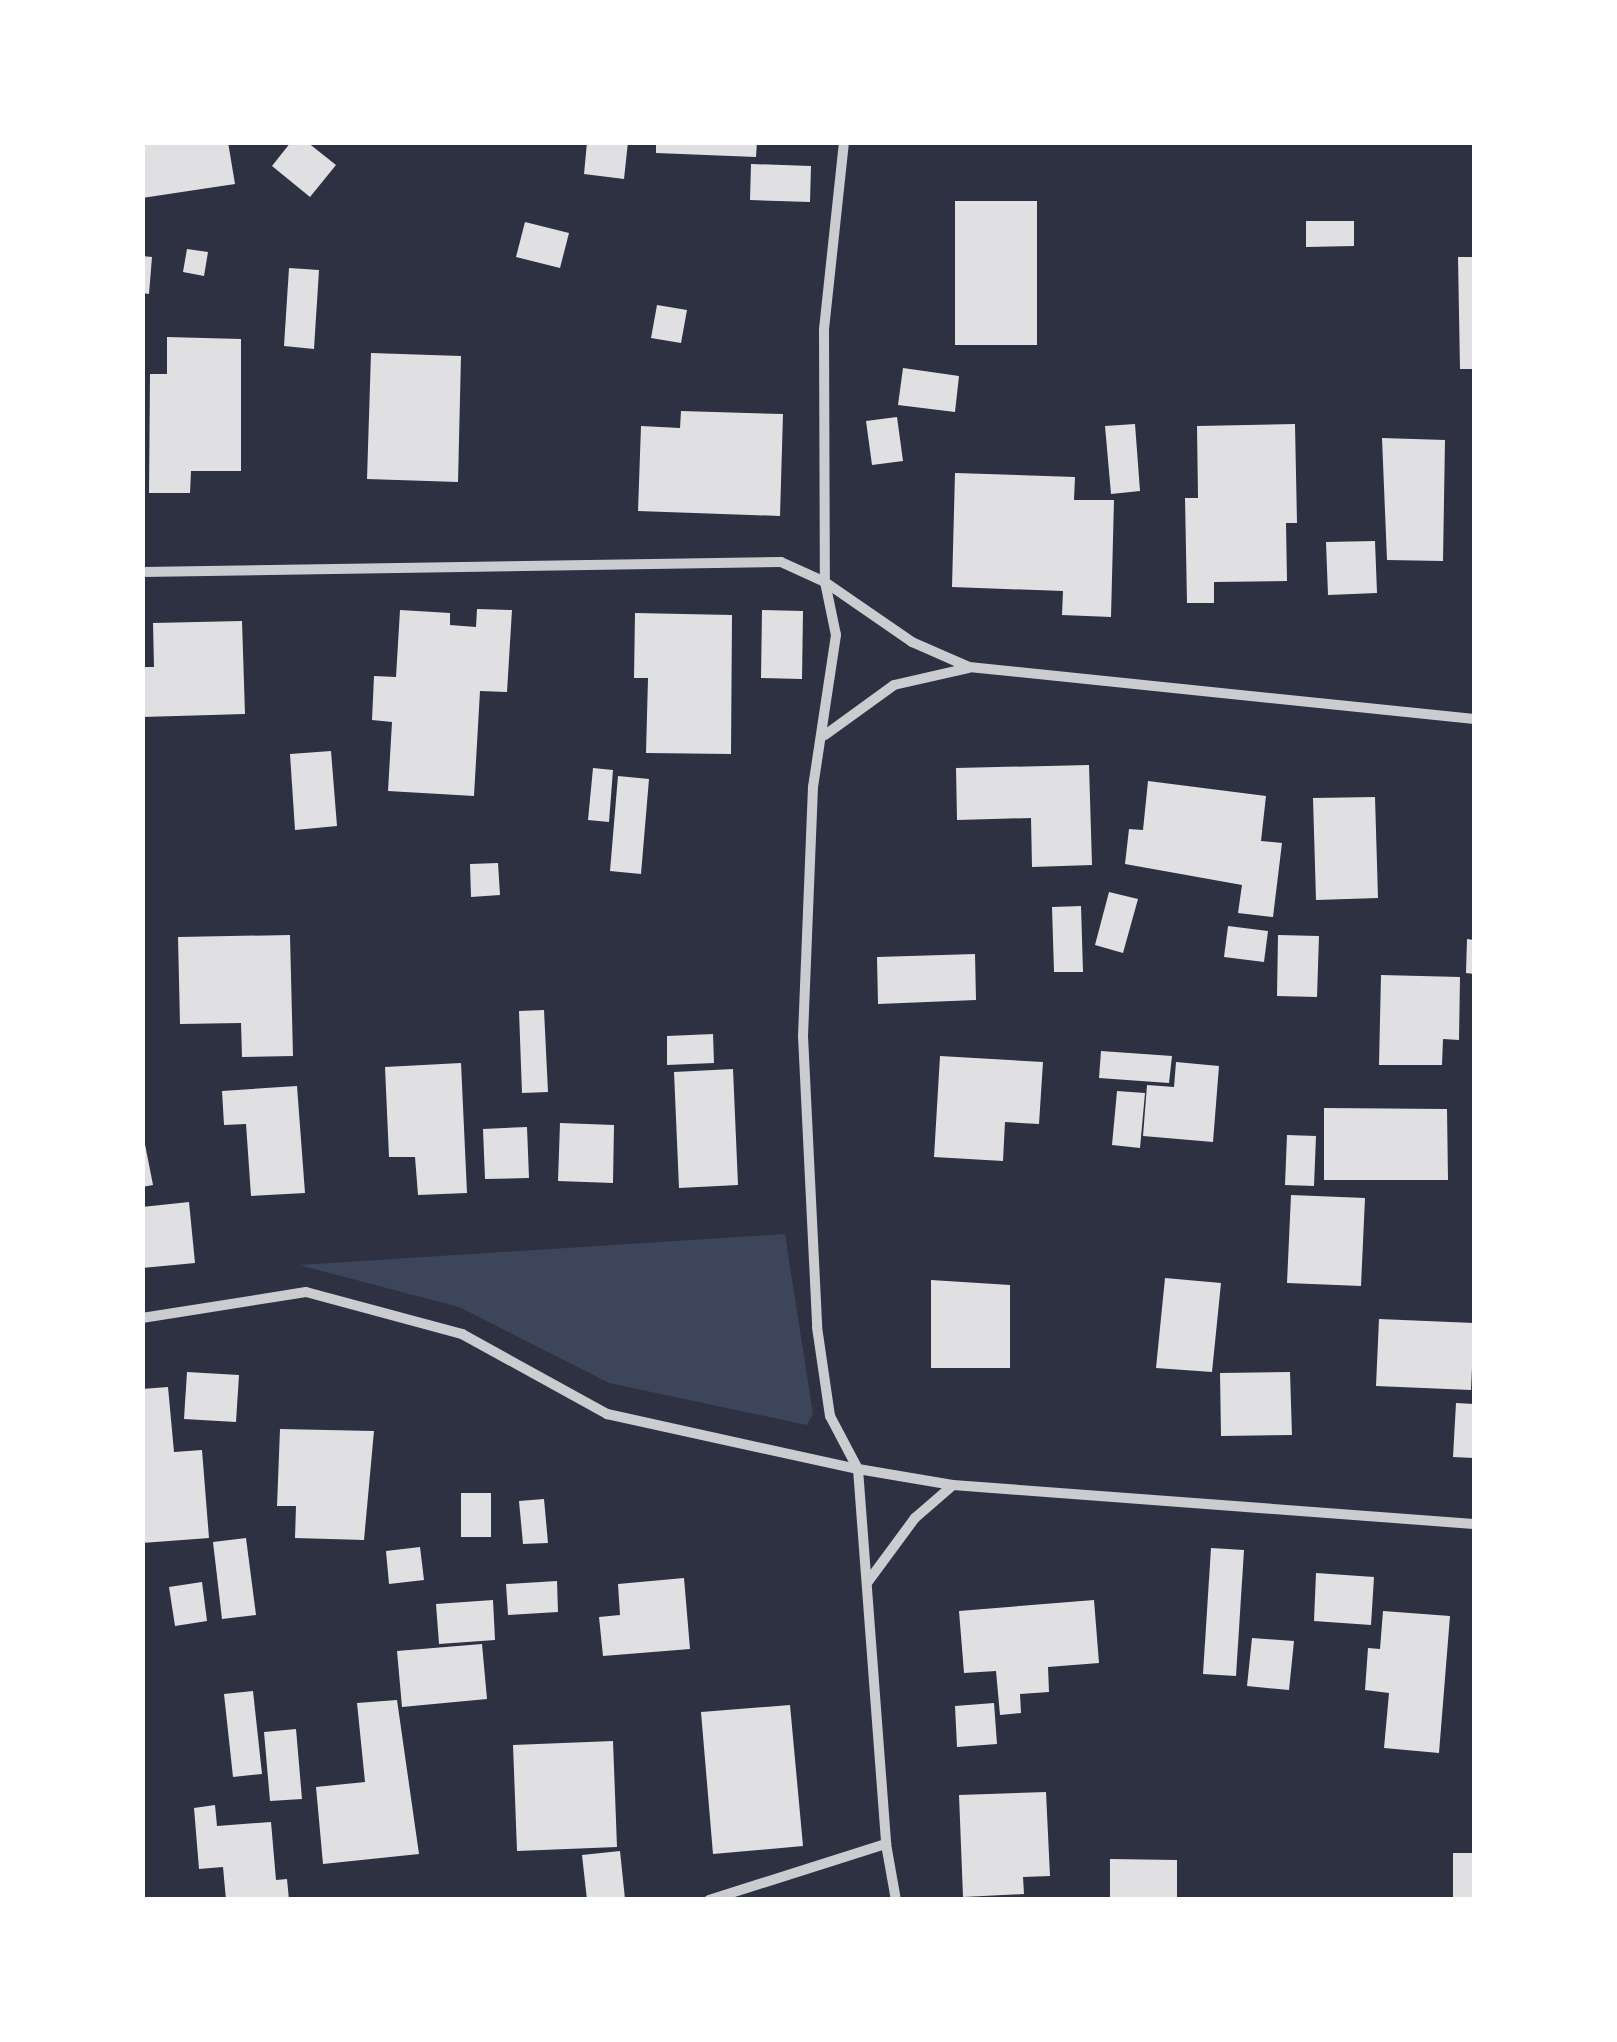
<!DOCTYPE html>
<style>
body{margin:0}
#map{position:relative;width:1617px;height:2042px;overflow:hidden;background:#2d3142;font-family:"Nunito Sans",sans-serif}
div>[style]{position:absolute}
[style*='--x']{left:calc(var(--x)*1px);top:calc(var(--y)*1px);width:calc(var(--w)*1px);rotate:calc(var(--a)*1deg)}
.green>*{inset:0;background:#3c4559}
.building>*{inset:0;background:#e0e0e3}
.minor>*{height:10px;margin:-5px;padding:0 5px;transform-origin:5px;border-radius:5px;background:#caccd0}
span{translate:-50% -50%;white-space:nowrap;text-align:center;line-height:1.15;-webkit-text-stroke:9px #fff;paint-order:stroke}
.frame{position:absolute;inset:0;border:145px solid #fff;pointer-events:none}
</style>
<div id="map">
<div class="green">
<div style="clip-path:polygon(785px 1234px,813px 1414px,807px 1425px,609px 1383px,459px 1307px,299px 1265px)"></div>
</div>
<div class="building">
<div style="clip-path:polygon(142px 142px,228px 142px,235px 184px,142px 198px)"></div>
<div style="clip-path:polygon(291px 142px,307px 142px,336px 165px,310px 197px,272px 166px)"></div>
<div style="clip-path:polygon(587px 142px,628px 142px,624px 179px,584px 174px)"></div>
<div style="clip-path:polygon(656px 142px,757px 142px,756px 157px,656px 153px)"></div>
<div style="clip-path:polygon(751px 164px,811px 166px,810px 202px,750px 200px)"></div>
<div style="clip-path:polygon(955px 201px,1037px 201px,1037px 345px,955px 345px)"></div>
<div style="clip-path:polygon(1306px 221px,1354px 221px,1354px 246px,1306px 247px)"></div>
<div style="clip-path:polygon(525px 222px,569px 233px,560px 268px,516px 257px)"></div>
<div style="clip-path:polygon(187px 249px,208px 252px,204px 276px,183px 272px)"></div>
<div style="clip-path:polygon(142px 256px,152px 257px,149px 294px,142px 293px)"></div>
<div style="clip-path:polygon(1458px 257px,1474px 257px,1474px 369px,1460px 369px)"></div>
<div style="clip-path:polygon(289px 268px,319px 270px,314px 349px,284px 346px)"></div>
<div style="clip-path:polygon(657px 305px,687px 310px,681px 343px,651px 338px)"></div>
<div style="clip-path:polygon(167px 337px,241px 339px,241px 471px,191px 471px,190px 493px,149px 493px,150px 374px,167px 374px)"></div>
<div style="clip-path:polygon(371px 353px,461px 356px,458px 482px,367px 479px)"></div>
<div style="clip-path:polygon(903px 368px,959px 376px,955px 412px,898px 405px)"></div>
<div style="clip-path:polygon(681px 411px,783px 414px,780px 516px,638px 511px,641px 426px,680px 428px)"></div>
<div style="clip-path:polygon(897px 417px,903px 461px,872px 465px,866px 421px)"></div>
<div style="clip-path:polygon(1135px 424px,1140px 491px,1111px 494px,1105px 426px)"></div>
<div style="clip-path:polygon(1295px 424px,1297px 523px,1286px 523px,1287px 581px,1214px 582px,1214px 603px,1187px 603px,1185px 498px,1198px 498px,1197px 426px)"></div>
<div style="clip-path:polygon(1382px 438px,1445px 440px,1443px 561px,1387px 560px)"></div>
<div style="clip-path:polygon(955px 473px,1075px 477px,1074px 500px,1114px 500px,1111px 617px,1062px 615px,1063px 591px,952px 587px)"></div>
<div style="clip-path:polygon(1375px 541px,1377px 593px,1328px 595px,1326px 542px)"></div>
<div style="clip-path:polygon(477px 609px,512px 610px,507px 692px,480px 691px,474px 796px,388px 791px,392px 722px,372px 720px,374px 676px,396px 677px,400px 610px,450px 613px,450px 625px,476px 627px)"></div>
<div style="clip-path:polygon(762px 610px,803px 611px,802px 679px,761px 678px)"></div>
<div style="clip-path:polygon(635px 613px,732px 615px,731px 754px,646px 753px,648px 678px,634px 678px)"></div>
<div style="clip-path:polygon(242px 621px,245px 714px,142px 717px,142px 667px,154px 667px,153px 623px)"></div>
<div style="clip-path:polygon(331px 751px,337px 826px,295px 830px,290px 754px)"></div>
<div style="clip-path:polygon(1089px 765px,1092px 865px,1032px 867px,1031px 818px,957px 820px,956px 768px)"></div>
<div style="clip-path:polygon(593px 768px,613px 770px,609px 822px,588px 820px)"></div>
<div style="clip-path:polygon(618px 776px,649px 779px,641px 874px,610px 871px)"></div>
<div style="clip-path:polygon(1148px 781px,1266px 796px,1261px 841px,1282px 843px,1273px 917px,1238px 913px,1242px 885px,1125px 864px,1129px 829px,1143px 830px)"></div>
<div style="clip-path:polygon(1375px 797px,1378px 898px,1316px 900px,1313px 798px)"></div>
<div style="clip-path:polygon(498px 863px,500px 895px,471px 897px,470px 864px)"></div>
<div style="clip-path:polygon(1109px 892px,1138px 899px,1123px 953px,1095px 945px)"></div>
<div style="clip-path:polygon(1081px 906px,1083px 972px,1054px 972px,1052px 907px)"></div>
<div style="clip-path:polygon(1228px 926px,1268px 931px,1264px 962px,1224px 957px)"></div>
<div style="clip-path:polygon(290px 935px,293px 1056px,242px 1057px,241px 1023px,180px 1024px,178px 937px)"></div>
<div style="clip-path:polygon(1278px 935px,1319px 936px,1317px 997px,1277px 996px)"></div>
<div style="clip-path:polygon(1467px 939px,1474px 940px,1474px 974px,1466px 973px)"></div>
<div style="clip-path:polygon(975px 954px,976px 1000px,878px 1004px,877px 957px)"></div>
<div style="clip-path:polygon(1381px 975px,1460px 977px,1459px 1040px,1443px 1039px,1442px 1065px,1379px 1065px)"></div>
<div style="clip-path:polygon(544px 1010px,548px 1092px,522px 1093px,519px 1011px)"></div>
<div style="clip-path:polygon(713px 1034px,714px 1063px,667px 1065px,667px 1036px)"></div>
<div style="clip-path:polygon(1101px 1051px,1172px 1056px,1169px 1083px,1099px 1078px)"></div>
<div style="clip-path:polygon(940px 1056px,1043px 1062px,1039px 1124px,1005px 1122px,1003px 1161px,934px 1157px)"></div>
<div style="clip-path:polygon(1176px 1062px,1219px 1066px,1213px 1142px,1143px 1136px,1147px 1085px,1174px 1087px)"></div>
<div style="clip-path:polygon(461px 1063px,467px 1193px,418px 1195px,415px 1157px,389px 1157px,385px 1067px)"></div>
<div style="clip-path:polygon(733px 1069px,738px 1185px,679px 1188px,674px 1072px)"></div>
<div style="clip-path:polygon(297px 1086px,305px 1193px,251px 1196px,246px 1124px,224px 1125px,222px 1091px)"></div>
<div style="clip-path:polygon(1117px 1091px,1145px 1093px,1140px 1148px,1112px 1145px)"></div>
<div style="clip-path:polygon(1324px 1108px,1447px 1109px,1448px 1180px,1324px 1180px)"></div>
<div style="clip-path:polygon(560px 1123px,614px 1125px,613px 1183px,558px 1181px)"></div>
<div style="clip-path:polygon(527px 1127px,529px 1178px,485px 1179px,483px 1129px)"></div>
<div style="clip-path:polygon(142px 1129px,153px 1185px,142px 1187px)"></div>
<div style="clip-path:polygon(1287px 1135px,1316px 1136px,1314px 1186px,1285px 1185px)"></div>
<div style="clip-path:polygon(1291px 1195px,1365px 1198px,1361px 1286px,1287px 1283px)"></div>
<div style="clip-path:polygon(189px 1202px,195px 1263px,142px 1268px,142px 1207px)"></div>
<div style="clip-path:polygon(1165px 1278px,1221px 1283px,1212px 1372px,1156px 1368px)"></div>
<div style="clip-path:polygon(931px 1280px,1010px 1285px,1010px 1368px,931px 1368px)"></div>
<div style="clip-path:polygon(1379px 1319px,1474px 1323px,1471px 1390px,1376px 1386px)"></div>
<div style="clip-path:polygon(187px 1372px,239px 1375px,236px 1422px,184px 1419px)"></div>
<div style="clip-path:polygon(1290px 1372px,1292px 1435px,1221px 1436px,1220px 1373px)"></div>
<div style="clip-path:polygon(168px 1387px,174px 1452px,202px 1450px,209px 1538px,142px 1543px,142px 1389px)"></div>
<div style="clip-path:polygon(1456px 1403px,1474px 1404px,1474px 1458px,1453px 1457px)"></div>
<div style="clip-path:polygon(280px 1429px,374px 1431px,364px 1540px,295px 1538px,296px 1506px,277px 1506px)"></div>
<div style="clip-path:polygon(461px 1493px,491px 1493px,491px 1537px,461px 1537px)"></div>
<div style="clip-path:polygon(544px 1499px,548px 1543px,523px 1544px,519px 1501px)"></div>
<div style="clip-path:polygon(246px 1538px,256px 1615px,222px 1619px,213px 1542px)"></div>
<div style="clip-path:polygon(420px 1547px,424px 1580px,389px 1584px,386px 1551px)"></div>
<div style="clip-path:polygon(1211px 1548px,1244px 1550px,1236px 1676px,1203px 1674px)"></div>
<div style="clip-path:polygon(1316px 1573px,1374px 1577px,1371px 1625px,1314px 1621px)"></div>
<div style="clip-path:polygon(684px 1578px,690px 1649px,603px 1656px,599px 1617px,620px 1615px,618px 1584px)"></div>
<div style="clip-path:polygon(557px 1581px,558px 1612px,508px 1615px,506px 1584px)"></div>
<div style="clip-path:polygon(202px 1582px,207px 1621px,175px 1626px,169px 1587px)"></div>
<div style="clip-path:polygon(493px 1600px,495px 1640px,439px 1644px,436px 1604px)"></div>
<div style="clip-path:polygon(1094px 1600px,1099px 1663px,1048px 1667px,1049px 1692px,1020px 1694px,1021px 1713px,1000px 1715px,996px 1671px,964px 1673px,959px 1611px)"></div>
<div style="clip-path:polygon(1383px 1611px,1450px 1616px,1439px 1753px,1384px 1748px,1389px 1693px,1365px 1690px,1368px 1648px,1380px 1649px)"></div>
<div style="clip-path:polygon(1252px 1638px,1294px 1641px,1289px 1690px,1247px 1686px)"></div>
<div style="clip-path:polygon(482px 1644px,487px 1699px,402px 1707px,397px 1651px)"></div>
<div style="clip-path:polygon(253px 1691px,262px 1774px,233px 1777px,224px 1694px)"></div>
<div style="clip-path:polygon(397px 1700px,419px 1854px,323px 1864px,316px 1787px,365px 1782px,357px 1703px)"></div>
<div style="clip-path:polygon(994px 1703px,997px 1744px,957px 1747px,955px 1706px)"></div>
<div style="clip-path:polygon(790px 1705px,803px 1846px,713px 1854px,701px 1712px)"></div>
<div style="clip-path:polygon(296px 1729px,302px 1799px,270px 1801px,264px 1732px)"></div>
<div style="clip-path:polygon(613px 1741px,617px 1847px,517px 1851px,513px 1745px)"></div>
<div style="clip-path:polygon(1046px 1792px,1050px 1876px,1023px 1877px,1024px 1894px,963px 1897px,959px 1795px)"></div>
<div style="clip-path:polygon(215px 1805px,217px 1826px,271px 1822px,276px 1880px,287px 1879px,289px 1900px,226px 1900px,223px 1867px,199px 1869px,194px 1808px)"></div>
<div style="clip-path:polygon(620px 1851px,625px 1899px,587px 1900px,582px 1855px)"></div>
<div style="clip-path:polygon(1453px 1853px,1474px 1853px,1474px 1900px,1453px 1900px)"></div>
<div style="clip-path:polygon(1110px 1859px,1177px 1860px,1177px 1900px,1110px 1900px)"></div>
</div>
<div class="minor">
<div style="--x:844;--y:142;--w:189;--a:96.1"></div>
<div style="--x:824;--y:330;--w:252;--a:89.8"></div>
<div style="--x:825;--y:582;--w:54;--a:78.3"></div>
<div style="--x:836;--y:635;--w:154;--a:98.6"></div>
<div style="--x:813;--y:787;--w:249;--a:92.3"></div>
<div style="--x:803;--y:1036;--w:291;--a:87.2"></div>
<div style="--x:817;--y:1327;--w:90;--a:81.7"></div>
<div style="--x:830;--y:1416;--w:60;--a:62.2"></div>
<div style="--x:858;--y:1469;--w:376;--a:85.7"></div>
<div style="--x:886;--y:1844;--w:57;--a:79.9"></div>
<div style="--x:142;--y:572;--w:639;--a:-0.9"></div>
<div style="--x:781;--y:562;--w:48;--a:24.4"></div>
<div style="--x:825;--y:582;--w:106;--a:34.6"></div>
<div style="--x:912;--y:642;--w:62;--a:23.7"></div>
<div style="--x:969;--y:667;--w:508;--a:5.88"></div>
<div style="--x:825;--y:735;--w:85;--a:-35.9"></div>
<div style="--x:894;--y:685;--w:76;--a:-12.9"></div>
<div style="--x:142;--y:1318;--w:166;--a:-9"></div>
<div style="--x:306;--y:1292;--w:162;--a:15.1"></div>
<div style="--x:462;--y:1334;--w:166;--a:28.9"></div>
<div style="--x:607;--y:1414;--w:257;--a:12.4"></div>
<div style="--x:858;--y:1469;--w:96;--a:9.6"></div>
<div style="--x:953;--y:1485;--w:522;--a:4.28"></div>
<div style="--x:867;--y:1583;--w:81;--a:-53.6"></div>
<div style="--x:915;--y:1518;--w:50;--a:-41"></div>
<div style="--x:709;--y:1900;--w:186;--a:-17.6"></div>
</div>
<div class="frame"></div>
</div>
